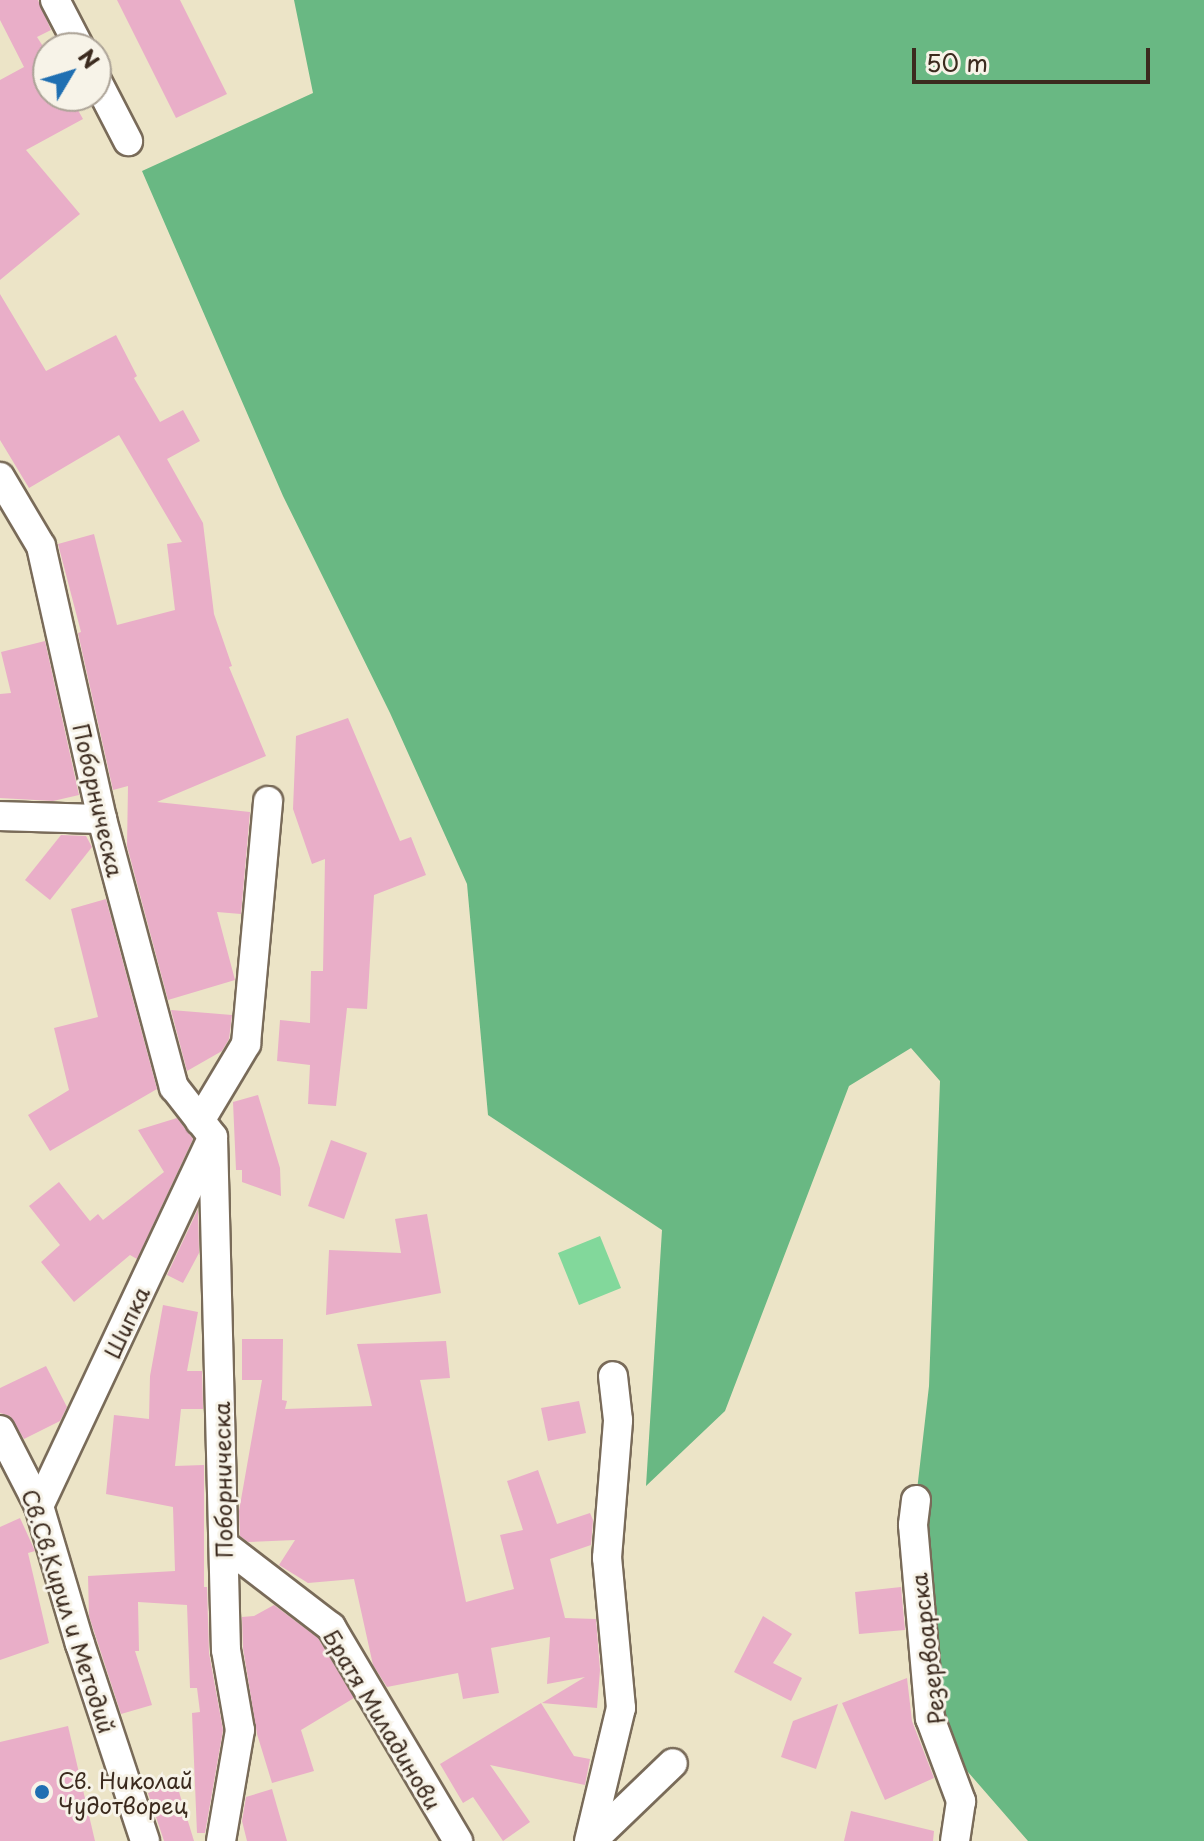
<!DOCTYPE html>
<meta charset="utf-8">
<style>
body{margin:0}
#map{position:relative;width:1204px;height:1841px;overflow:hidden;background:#ece4c7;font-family:"Playpen Sans",sans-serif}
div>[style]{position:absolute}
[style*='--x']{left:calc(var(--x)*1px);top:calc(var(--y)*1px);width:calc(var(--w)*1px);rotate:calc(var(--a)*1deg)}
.green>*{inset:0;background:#82d89b}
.forest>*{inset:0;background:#69b883}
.building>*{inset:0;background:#e9aec8}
.roads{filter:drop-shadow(2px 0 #796b59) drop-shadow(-2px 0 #796b59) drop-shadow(0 2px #796b59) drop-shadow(0 -2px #796b59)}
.minor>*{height:28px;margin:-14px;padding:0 14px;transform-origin:14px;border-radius:14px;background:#fff}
.dots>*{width:22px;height:22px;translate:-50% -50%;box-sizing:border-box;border:4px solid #f7f3e8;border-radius:50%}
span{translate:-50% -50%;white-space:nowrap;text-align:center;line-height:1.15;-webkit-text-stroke:6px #f7f3e8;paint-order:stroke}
.street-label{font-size:22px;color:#3b2a1e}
.poi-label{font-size:22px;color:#3b2a1e}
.left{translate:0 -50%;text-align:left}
.north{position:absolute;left:32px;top:32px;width:80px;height:80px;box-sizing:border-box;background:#f7f3e8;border:2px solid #aca397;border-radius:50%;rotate:52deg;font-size:22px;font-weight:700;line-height:32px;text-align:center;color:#3b2a1e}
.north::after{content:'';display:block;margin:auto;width:28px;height:36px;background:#1f6fb2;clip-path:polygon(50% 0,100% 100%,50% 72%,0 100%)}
.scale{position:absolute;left:912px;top:48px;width:238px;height:36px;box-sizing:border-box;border:4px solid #3b2a1e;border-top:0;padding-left:10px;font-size:24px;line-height:28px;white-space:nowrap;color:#3b2a1e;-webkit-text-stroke:6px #f7f3e8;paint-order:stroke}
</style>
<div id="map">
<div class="green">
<div style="clip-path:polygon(600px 1236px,621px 1288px,579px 1305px,558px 1253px)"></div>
</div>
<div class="forest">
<div style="clip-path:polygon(294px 0,1204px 0,1204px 1841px,1028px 1841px,961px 1764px,930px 1718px,913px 1525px,929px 1386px,940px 1081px,911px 1048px,849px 1086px,725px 1411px,646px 1486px,662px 1230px,488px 1115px,467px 884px,390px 713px,283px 496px,142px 171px,313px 93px)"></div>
</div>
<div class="building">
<div style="clip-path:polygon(0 0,38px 0,51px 30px,37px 37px,48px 54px,48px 96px,70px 96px,83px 119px,26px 150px,80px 214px,0 280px,0 80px,24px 67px,0 20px)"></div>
<div style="clip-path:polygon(117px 0,180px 0,227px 94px,176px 118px)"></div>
<div style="clip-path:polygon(0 294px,46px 371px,116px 335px,137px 376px,134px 378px,160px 422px,183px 410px,200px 441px,167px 459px,203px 523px,214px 614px,232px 666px,229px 667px,266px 756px,157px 802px,250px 812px,241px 914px,217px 912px,235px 980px,168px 1000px,127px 846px,128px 786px,113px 790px,78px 633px,81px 632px,58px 544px,94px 534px,117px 625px,175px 610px,167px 544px,182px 542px,119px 435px,29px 488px,0 440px)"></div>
<div style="clip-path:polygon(45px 641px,79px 795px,53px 801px,0 798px,0 694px,11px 693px,1px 652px)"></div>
<div style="clip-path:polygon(348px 718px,400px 841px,411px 837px,426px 875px,374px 895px,367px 1009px,347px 1008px,336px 1106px,308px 1104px,310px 1065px,277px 1061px,280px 1020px,310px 1023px,311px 971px,323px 971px,325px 859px,312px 864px,293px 809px,296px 736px)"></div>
<div style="clip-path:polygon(61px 835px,86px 836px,92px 847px,50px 900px,25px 880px)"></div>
<div style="clip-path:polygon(106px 899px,157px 1089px,50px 1151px,28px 1115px,69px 1090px,54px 1028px,98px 1017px,71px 909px)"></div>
<div style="clip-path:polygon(171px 1010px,232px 1015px,229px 1039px,222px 1051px,187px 1071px)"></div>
<div style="clip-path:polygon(258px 1095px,280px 1168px,281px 1196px,242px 1182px,242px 1170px,236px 1170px,233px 1102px)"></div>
<div style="clip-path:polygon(177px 1118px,193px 1139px,137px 1259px,130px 1255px,74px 1302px,41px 1262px,60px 1245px,29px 1206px,59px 1182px,90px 1221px,98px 1214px,103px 1220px,164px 1172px,138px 1130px)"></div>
<div style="clip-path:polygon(331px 1140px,367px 1153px,344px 1219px,308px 1206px)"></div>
<div style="clip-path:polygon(198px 1209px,199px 1253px,183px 1283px,167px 1275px)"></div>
<div style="clip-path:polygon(427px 1214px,441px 1293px,326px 1315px,329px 1250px,401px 1253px,395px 1219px)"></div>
<div style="clip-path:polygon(163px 1305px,198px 1312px,187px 1371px,202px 1371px,203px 1409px,181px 1409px,175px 1466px,204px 1465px,204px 1587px,207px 1587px,209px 1653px,223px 1730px,205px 1833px,197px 1833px,192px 1713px,200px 1712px,197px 1688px,190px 1688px,187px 1605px,138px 1602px,139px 1651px,135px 1651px,152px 1705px,121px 1714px,89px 1616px,88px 1576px,175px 1571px,173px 1507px,106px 1494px,114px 1415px,149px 1419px,150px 1376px)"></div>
<div style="clip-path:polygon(242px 1339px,283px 1339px,282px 1400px,287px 1401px,285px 1409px,372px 1406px,357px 1344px,446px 1341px,450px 1378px,420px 1380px,466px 1602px,514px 1589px,500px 1535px,523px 1530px,507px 1481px,538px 1470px,557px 1524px,590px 1513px,593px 1520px,591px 1545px,550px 1559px,565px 1618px,596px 1619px,600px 1670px,597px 1708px,542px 1703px,585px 1677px,547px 1684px,550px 1637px,491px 1648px,499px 1693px,463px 1699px,458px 1673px,387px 1687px,373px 1665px,354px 1579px,308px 1583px,279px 1565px,295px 1540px,248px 1542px,240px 1536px,239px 1511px,262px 1380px,242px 1380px)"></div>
<div style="clip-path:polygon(46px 1366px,67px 1407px,60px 1421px,24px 1439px,10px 1416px,0 1413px,0 1388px)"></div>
<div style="clip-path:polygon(579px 1401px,586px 1433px,548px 1441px,541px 1408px)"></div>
<div style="clip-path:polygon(20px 1518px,35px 1551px,28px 1553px,49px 1643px,0 1660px,0 1527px)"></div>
<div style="clip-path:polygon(901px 1587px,905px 1630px,859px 1634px,855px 1592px)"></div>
<div style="clip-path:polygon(274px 1605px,318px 1638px,354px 1698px,301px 1730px,314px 1771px,272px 1783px,257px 1734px,243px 1648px,242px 1617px,254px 1616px)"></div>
<div style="clip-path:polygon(763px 1616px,792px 1634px,773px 1663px,802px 1678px,791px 1701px,734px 1672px)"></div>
<div style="clip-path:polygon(907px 1678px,912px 1721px,934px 1778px,885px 1800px,842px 1703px)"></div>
<div style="clip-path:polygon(541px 1703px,574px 1756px,590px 1759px,585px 1785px,490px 1765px,530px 1822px,503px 1841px,473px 1797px,463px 1803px,440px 1764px)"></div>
<div style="clip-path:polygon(838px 1704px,816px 1769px,781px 1757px,793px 1721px)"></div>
<div style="clip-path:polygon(68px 1726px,95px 1841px,0 1841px,0 1742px)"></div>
<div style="clip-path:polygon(176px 1782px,194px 1841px,164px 1841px,148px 1793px)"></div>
<div style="clip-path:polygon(272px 1789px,287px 1841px,247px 1841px,242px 1821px,246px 1797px)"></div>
<div style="clip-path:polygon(851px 1811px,934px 1831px,933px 1841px,844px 1841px)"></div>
</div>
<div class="roads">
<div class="minor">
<div style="--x:55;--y:0;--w:54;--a:62.5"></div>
<div style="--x:96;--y:79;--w:70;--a:62.7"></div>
<div style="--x:0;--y:477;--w:80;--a:59.3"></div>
<div style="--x:41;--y:546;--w:280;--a:77.4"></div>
<div style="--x:102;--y:819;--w:278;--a:75"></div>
<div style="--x:174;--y:1087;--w:63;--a:52"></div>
<div style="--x:213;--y:1137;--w:513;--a:88.55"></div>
<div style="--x:226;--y:1650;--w:81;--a:80.1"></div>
<div style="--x:240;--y:1730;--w:113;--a:99.7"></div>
<div style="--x:0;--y:816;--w:102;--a:1.7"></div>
<div style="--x:200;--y:1121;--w:90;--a:-59.1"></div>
<div style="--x:246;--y:1044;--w:244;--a:-84.8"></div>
<div style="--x:0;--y:1430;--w:85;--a:62.8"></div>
<div style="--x:39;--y:1506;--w:144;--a:73.5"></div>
<div style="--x:80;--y:1644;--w:207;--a:71.7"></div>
<div style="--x:916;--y:1500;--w:25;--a:97"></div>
<div style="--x:913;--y:1525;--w:194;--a:85"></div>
<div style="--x:930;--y:1718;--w:89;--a:69.5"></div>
<div style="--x:961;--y:1801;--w:40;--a:98.5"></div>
<div style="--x:39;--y:1506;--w:399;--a:-64.8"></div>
<div style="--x:224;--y:1545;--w:135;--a:37.5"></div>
<div style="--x:331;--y:1627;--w:249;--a:59.3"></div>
<div style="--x:589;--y:1841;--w:137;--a:-76.5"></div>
<div style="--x:621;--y:1708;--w:151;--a:-95.3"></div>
<div style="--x:607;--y:1558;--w:138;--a:-85.4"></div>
<div style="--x:618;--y:1420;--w:44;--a:-96.5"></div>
<div style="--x:592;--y:1841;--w:112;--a:-43.9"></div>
</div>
</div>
<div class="dots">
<div style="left:42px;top:1792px;background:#1f6fb2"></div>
</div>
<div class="street-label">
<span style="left:99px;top:800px;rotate:77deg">Поборническа</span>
<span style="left:126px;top:1322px;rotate:-65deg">Шипка</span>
<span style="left:222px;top:1480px;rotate:-91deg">Поборническа</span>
<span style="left:69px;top:1611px;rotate:72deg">Св.Св.Кирил и Методий</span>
<span style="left:927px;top:1649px;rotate:-97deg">Резервоарска</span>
<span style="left:383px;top:1719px;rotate:59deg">Братя Миладинови</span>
</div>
<div class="poi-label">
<span class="left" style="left:58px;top:1792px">Св. Николай<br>Чудотворец</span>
</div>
<div class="north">N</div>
<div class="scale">50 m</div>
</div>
